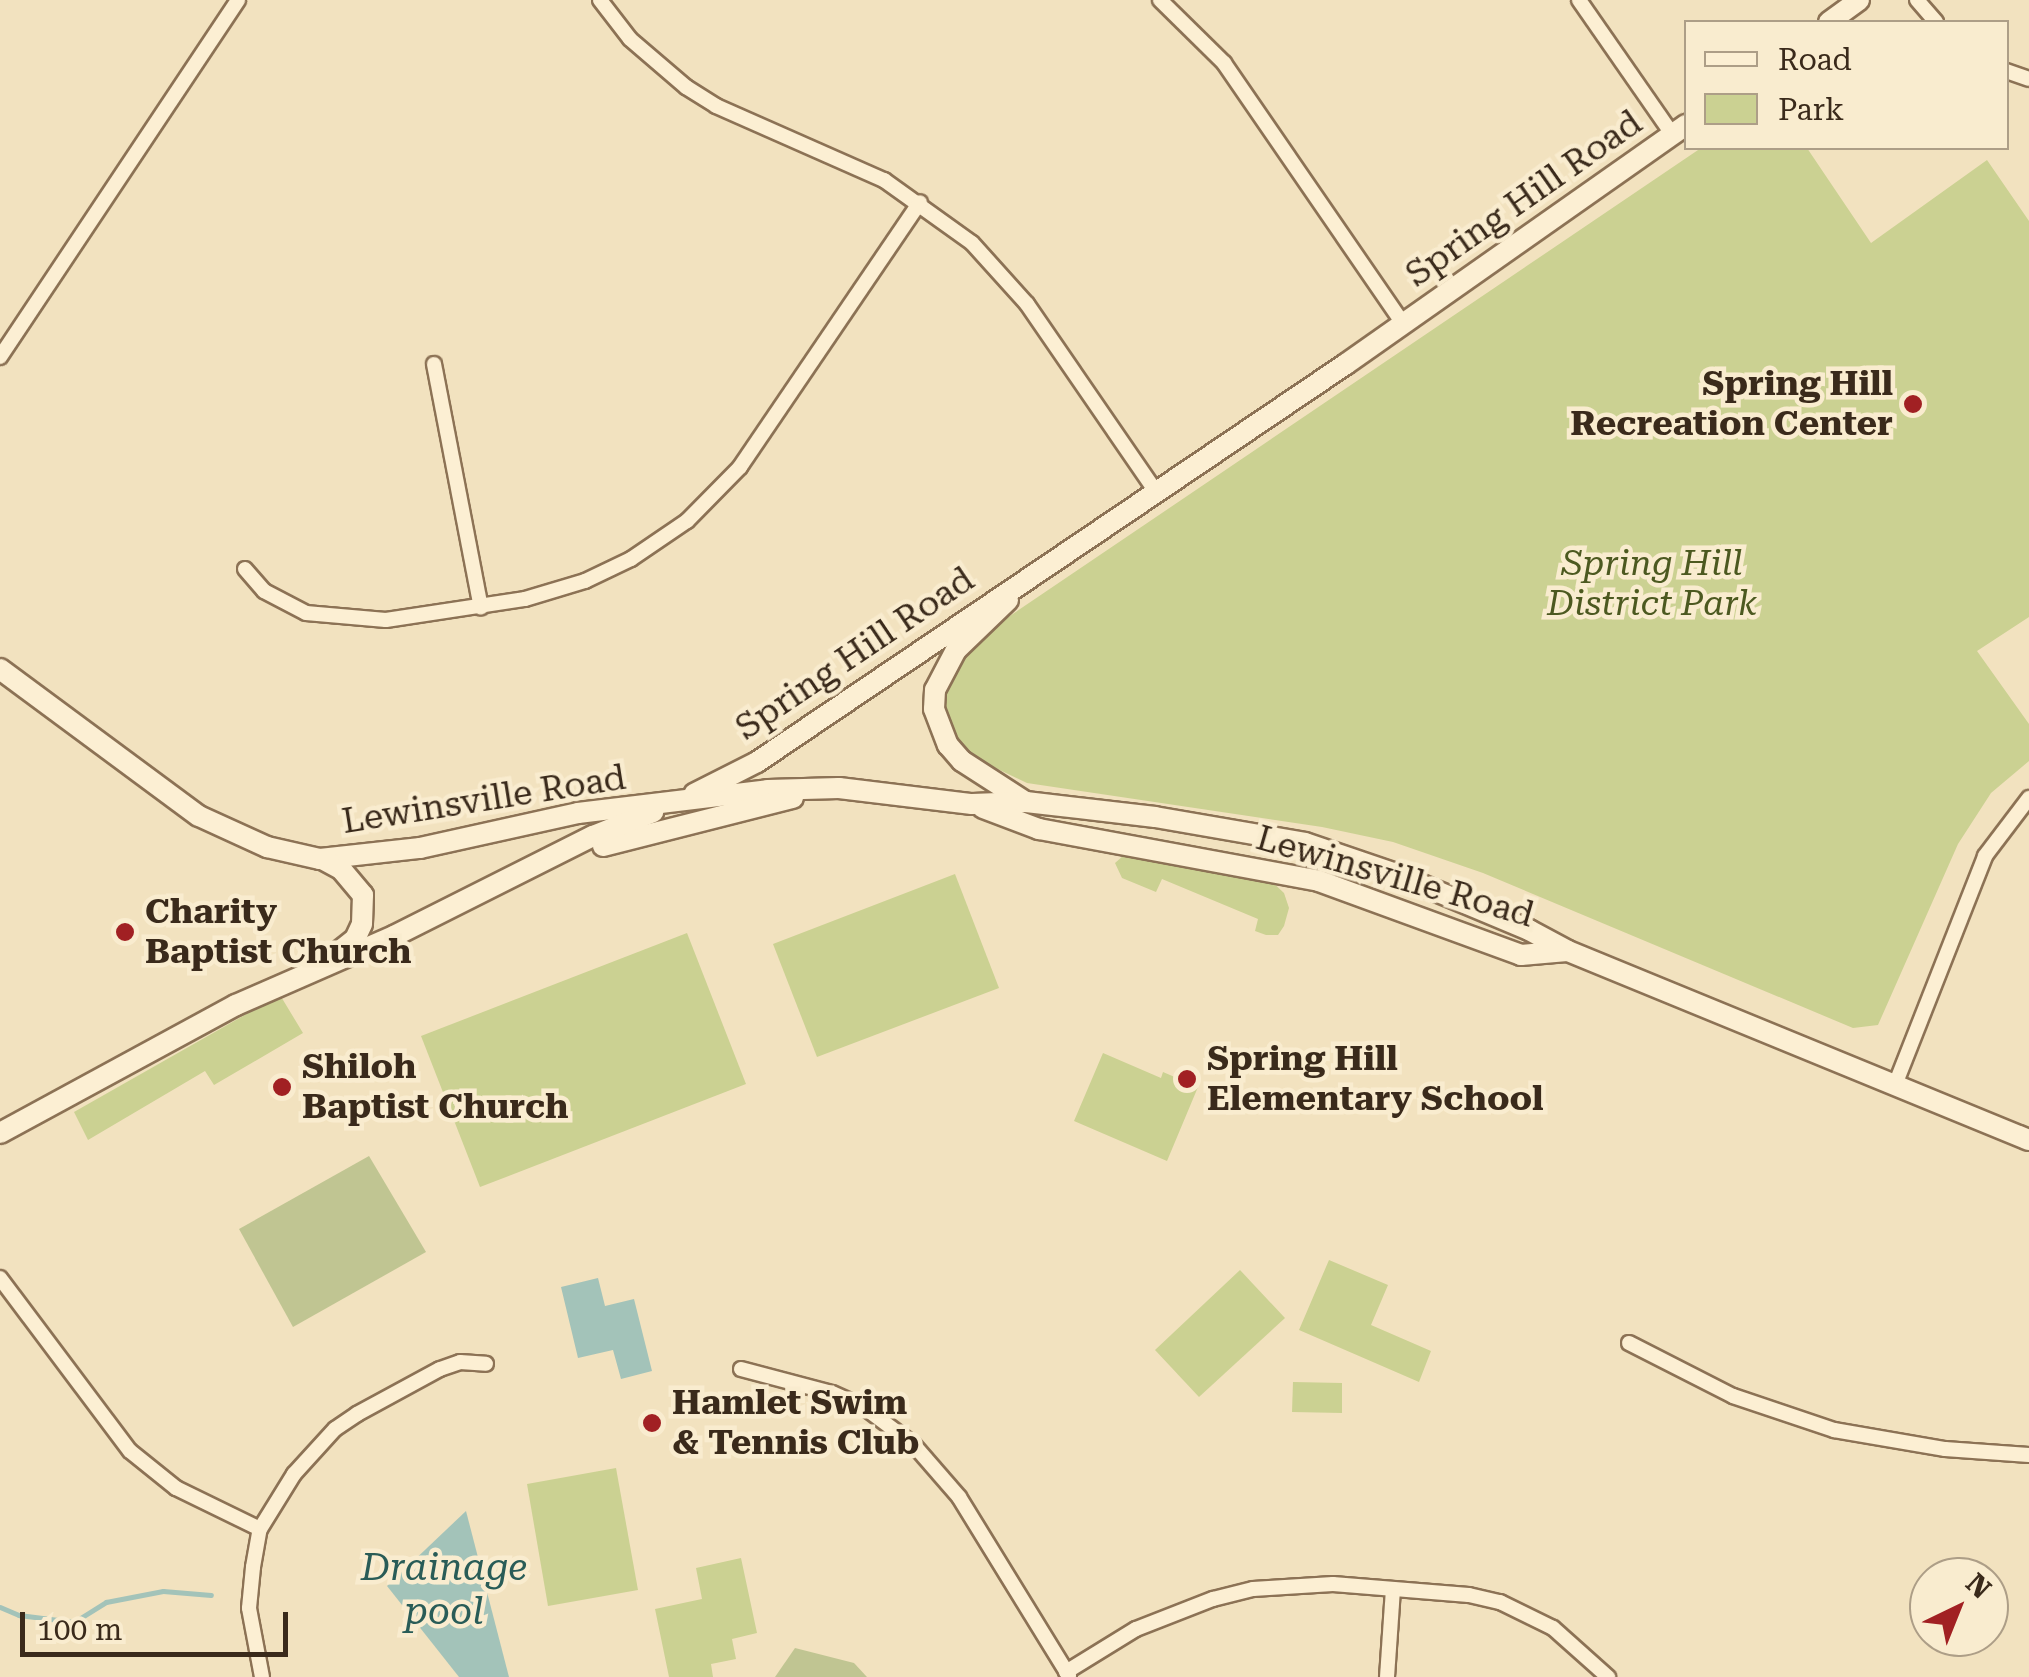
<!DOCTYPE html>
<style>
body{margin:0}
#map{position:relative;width:2029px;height:1677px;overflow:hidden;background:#f2e2bf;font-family:"Roboto Serif",serif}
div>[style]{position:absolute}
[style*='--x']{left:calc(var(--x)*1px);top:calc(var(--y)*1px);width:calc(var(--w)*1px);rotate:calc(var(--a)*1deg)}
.green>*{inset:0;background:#cbd192}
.cemetery>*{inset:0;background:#c0c592}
.water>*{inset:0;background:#a3c3b9}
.stream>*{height:5px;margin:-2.5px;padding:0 2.5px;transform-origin:2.5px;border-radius:2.5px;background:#a3c3b9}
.roads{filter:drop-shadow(2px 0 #8c7255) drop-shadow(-2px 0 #8c7255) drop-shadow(0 2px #8c7255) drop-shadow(0 -2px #8c7255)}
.street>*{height:14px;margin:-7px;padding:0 7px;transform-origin:7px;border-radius:7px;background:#fcefd3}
.secondary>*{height:20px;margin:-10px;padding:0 10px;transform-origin:10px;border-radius:10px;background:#fcefd3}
.dots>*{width:28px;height:28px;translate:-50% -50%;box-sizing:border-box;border:5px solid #f9eccf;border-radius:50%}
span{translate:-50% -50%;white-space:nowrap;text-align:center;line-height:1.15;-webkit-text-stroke:9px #f9eccf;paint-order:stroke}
.street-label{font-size:35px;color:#3a2a1b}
.poi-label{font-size:35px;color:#3a2a1b;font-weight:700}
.right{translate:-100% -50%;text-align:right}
.left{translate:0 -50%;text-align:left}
.park-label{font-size:35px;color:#4c5920;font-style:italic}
.water-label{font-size:38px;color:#295c57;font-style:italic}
.legend{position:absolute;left:1684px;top:20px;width:325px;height:130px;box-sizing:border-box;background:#f9eccf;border:2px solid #ad9e87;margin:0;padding:12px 18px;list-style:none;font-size:30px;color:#3a2a1b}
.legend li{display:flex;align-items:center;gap:20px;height:50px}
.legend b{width:50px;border:2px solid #ad9e87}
.north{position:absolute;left:1909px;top:1557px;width:100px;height:100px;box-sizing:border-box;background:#f9eccf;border:2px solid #ad9e87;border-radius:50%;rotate:43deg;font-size:28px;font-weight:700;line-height:40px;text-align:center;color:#3a2a1b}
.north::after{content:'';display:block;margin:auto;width:35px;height:45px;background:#a12023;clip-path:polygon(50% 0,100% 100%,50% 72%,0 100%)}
.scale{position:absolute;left:20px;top:1612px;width:268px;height:45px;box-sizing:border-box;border:5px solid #3a2a1b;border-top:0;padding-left:12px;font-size:30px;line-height:35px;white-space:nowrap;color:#3a2a1b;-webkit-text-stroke:8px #f9eccf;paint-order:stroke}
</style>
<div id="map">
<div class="green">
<div style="clip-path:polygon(1701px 148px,1807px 148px,1871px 243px,1987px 160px,2029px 221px,2029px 617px,1977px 651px,2029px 724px,2029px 761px,1991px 793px,1958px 844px,1878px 1025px,1853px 1028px,1483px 873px,1393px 842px,1322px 827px,1027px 783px,962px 752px,943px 714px,944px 684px,970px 643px)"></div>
<div style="clip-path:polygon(1123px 856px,1268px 878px,1284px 893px,1289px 908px,1284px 926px,1278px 935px,1266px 935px,1255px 931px,1258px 919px,1162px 879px,1156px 892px,1122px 878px,1115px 863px)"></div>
<div style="clip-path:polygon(955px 874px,999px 988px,817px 1057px,773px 944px)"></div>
<div style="clip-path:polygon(687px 933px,746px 1084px,480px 1187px,421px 1036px)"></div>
<div style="clip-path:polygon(280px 995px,303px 1033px,214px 1085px,205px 1071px,88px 1140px,74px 1112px)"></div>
<div style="clip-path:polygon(1103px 1053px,1161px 1078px,1163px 1072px,1198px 1087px,1167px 1161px,1074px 1121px)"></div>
<div style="clip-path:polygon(1329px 1260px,1388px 1285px,1371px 1325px,1431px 1351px,1419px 1382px,1299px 1330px)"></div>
<div style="clip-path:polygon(1240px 1270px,1285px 1318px,1199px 1397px,1155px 1350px)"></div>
<div style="clip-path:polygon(1293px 1382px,1342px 1383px,1342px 1413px,1292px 1412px)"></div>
<div style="clip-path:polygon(616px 1468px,638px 1590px,548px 1606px,527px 1484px)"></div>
<div style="clip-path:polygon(741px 1558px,757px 1633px,732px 1639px,736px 1659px,711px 1664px,713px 1677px,669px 1677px,655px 1609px,702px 1599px,696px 1568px)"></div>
</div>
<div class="cemetery">
<div style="clip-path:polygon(369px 1156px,426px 1252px,293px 1327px,239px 1229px)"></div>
<div style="clip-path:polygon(795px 1648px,854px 1663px,867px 1677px,775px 1677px)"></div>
</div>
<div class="water">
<div style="clip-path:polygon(598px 1278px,605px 1306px,634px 1299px,652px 1371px,621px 1379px,613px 1350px,578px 1358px,561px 1287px)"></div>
<div style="clip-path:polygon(466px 1511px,509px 1677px,459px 1677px,387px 1586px)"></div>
</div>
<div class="stream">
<div style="--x:0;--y:1607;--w:21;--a:23"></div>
<div style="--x:19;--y:1615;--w:55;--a:7.3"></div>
<div style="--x:74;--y:1622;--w:38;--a:-32"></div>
<div style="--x:106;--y:1602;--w:58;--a:-10.9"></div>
<div style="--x:163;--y:1591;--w:48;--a:4.8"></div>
</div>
<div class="roads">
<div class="street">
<div style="--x:600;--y:0;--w:49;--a:52.4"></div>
<div style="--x:630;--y:39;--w:74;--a:40.6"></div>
<div style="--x:686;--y:87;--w:36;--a:32"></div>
<div style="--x:716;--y:106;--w:184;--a:23.8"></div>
<div style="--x:884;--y:180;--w:108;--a:35.6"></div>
<div style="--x:972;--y:243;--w:82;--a:48"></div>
<div style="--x:1027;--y:304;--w:228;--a:55.5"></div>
<div style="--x:1160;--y:0;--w:90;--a:44.5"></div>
<div style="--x:1224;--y:63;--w:316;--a:55.5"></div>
<div style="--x:1579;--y:0;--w:165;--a:55.2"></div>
<div style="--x:1917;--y:0;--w:29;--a:49"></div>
<div style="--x:2006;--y:71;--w:24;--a:19"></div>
<div style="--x:0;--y:357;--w:429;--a:-56.3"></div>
<div style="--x:434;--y:364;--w:248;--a:79.1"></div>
<div style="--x:245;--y:569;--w:29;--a:49"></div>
<div style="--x:264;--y:591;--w:47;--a:27.6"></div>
<div style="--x:306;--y:613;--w:80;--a:5"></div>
<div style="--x:386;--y:620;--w:141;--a:-8.6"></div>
<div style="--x:525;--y:599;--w:63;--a:-16.7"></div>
<div style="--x:585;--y:581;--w:51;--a:-25.6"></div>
<div style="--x:631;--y:559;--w:68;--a:-34.2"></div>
<div style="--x:687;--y:521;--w:76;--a:-45.5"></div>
<div style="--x:740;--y:467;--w:320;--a:-55.8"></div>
<div style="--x:1895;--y:1085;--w:246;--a:-68.5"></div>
<div style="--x:1985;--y:856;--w:73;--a:-52.8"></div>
<div style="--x:0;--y:1278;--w:216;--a:53.1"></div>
<div style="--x:130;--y:1451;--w:59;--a:38.8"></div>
<div style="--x:176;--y:1488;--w:93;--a:26"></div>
<div style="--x:1629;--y:1343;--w:117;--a:27"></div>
<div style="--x:1733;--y:1396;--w:107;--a:18.6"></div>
<div style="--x:1834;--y:1430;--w:113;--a:9.7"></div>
<div style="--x:1945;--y:1449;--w:84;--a:4.1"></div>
<div style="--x:741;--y:1369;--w:94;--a:14.8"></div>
<div style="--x:832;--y:1393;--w:36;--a:24"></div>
<div style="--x:865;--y:1408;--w:60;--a:36.9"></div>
<div style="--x:913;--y:1444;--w:70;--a:49"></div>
<div style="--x:959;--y:1497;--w:210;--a:58.4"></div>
<div style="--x:1066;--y:1672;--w:82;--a:-31.6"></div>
<div style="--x:1136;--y:1629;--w:83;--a:-21.3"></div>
<div style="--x:1213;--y:1599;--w:41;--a:-14"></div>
<div style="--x:1253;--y:1589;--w:80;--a:-3.6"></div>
<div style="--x:1333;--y:1584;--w:136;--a:4.6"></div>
<div style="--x:1469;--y:1595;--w:32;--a:13"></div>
<div style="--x:1500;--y:1602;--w:59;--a:26.1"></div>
<div style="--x:1553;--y:1628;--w:74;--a:41.7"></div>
<div style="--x:262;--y:1677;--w:70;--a:-100.7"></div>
<div style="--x:249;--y:1608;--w:41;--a:-84.4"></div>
<div style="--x:253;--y:1567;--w:39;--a:-80"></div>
<div style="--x:260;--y:1529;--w:65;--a:-58.3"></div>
<div style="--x:294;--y:1474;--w:61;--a:-47.7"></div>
<div style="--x:335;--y:1429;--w:27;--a:-34"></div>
<div style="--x:357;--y:1414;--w:94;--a:-28.5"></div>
<div style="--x:440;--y:1369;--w:21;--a:-19"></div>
<div style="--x:460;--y:1362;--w:26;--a:4"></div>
<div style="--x:1387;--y:1677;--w:88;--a:-86.1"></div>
</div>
<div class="secondary">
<div style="--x:1829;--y:22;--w:37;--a:-36"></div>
<div style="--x:1008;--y:600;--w:72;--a:136.1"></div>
<div style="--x:956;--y:650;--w:45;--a:117.7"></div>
<div style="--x:935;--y:690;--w:19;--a:93"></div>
<div style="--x:934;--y:709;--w:39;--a:69"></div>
<div style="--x:948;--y:745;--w:21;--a:49"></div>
<div style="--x:962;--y:761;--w:74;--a:32.8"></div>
<div style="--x:0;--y:669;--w:247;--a:36.5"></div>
<div style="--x:199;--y:816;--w:75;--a:24.5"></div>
<div style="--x:267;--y:847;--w:54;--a:12.8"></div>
<div style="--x:320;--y:859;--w:101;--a:-6.3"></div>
<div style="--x:420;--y:848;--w:162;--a:-12.5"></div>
<div style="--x:578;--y:813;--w:191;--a:-6.9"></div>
<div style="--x:768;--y:790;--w:71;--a:-1.6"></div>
<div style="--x:839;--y:788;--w:134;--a:6.9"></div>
<div style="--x:972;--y:804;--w:54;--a:-2.1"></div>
<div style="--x:1026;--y:802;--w:130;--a:6.6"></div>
<div style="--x:1155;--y:817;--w:152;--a:9.8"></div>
<div style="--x:1305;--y:843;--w:93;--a:18.8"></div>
<div style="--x:1393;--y:873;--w:147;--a:22.7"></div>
<div style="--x:1529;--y:930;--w:44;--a:28.3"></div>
<div style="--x:1568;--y:951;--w:498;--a:22.3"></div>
<div style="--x:694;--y:794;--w:71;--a:-26.9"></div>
<div style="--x:757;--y:762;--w:711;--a:-34.05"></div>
<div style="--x:1346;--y:364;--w:416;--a:-35.1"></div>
<div style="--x:983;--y:808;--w:60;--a:20.6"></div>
<div style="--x:1039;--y:829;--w:285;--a:10.5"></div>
<div style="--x:1319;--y:881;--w:215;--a:20.1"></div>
<div style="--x:1521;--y:955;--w:46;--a:-5"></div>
<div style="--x:603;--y:846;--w:196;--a:-14.2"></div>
<div style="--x:322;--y:859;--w:21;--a:28"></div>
<div style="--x:341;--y:869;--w:34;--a:50"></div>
<div style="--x:363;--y:895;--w:29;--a:92"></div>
<div style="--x:362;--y:924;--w:17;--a:115"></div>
<div style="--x:355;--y:939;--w:24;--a:142"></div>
<div style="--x:0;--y:1133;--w:268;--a:-28.5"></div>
<div style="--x:236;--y:1005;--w:172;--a:-23.6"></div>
<div style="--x:394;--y:936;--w:223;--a:-26.7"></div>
<div style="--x:593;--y:836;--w:65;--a:-21.8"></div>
</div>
</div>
<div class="dots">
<div style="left:1913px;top:404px;background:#a12023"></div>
<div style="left:125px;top:932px;background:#a12023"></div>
<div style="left:1187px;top:1079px;background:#a12023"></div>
<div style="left:282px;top:1087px;background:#a12023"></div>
<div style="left:652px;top:1423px;background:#a12023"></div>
</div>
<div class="street-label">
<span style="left:1524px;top:199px;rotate:-35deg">Spring Hill Road</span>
<span style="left:855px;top:654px;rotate:-34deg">Spring Hill Road</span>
<span style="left:484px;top:800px;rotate:-9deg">Lewinsville Road</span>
<span style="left:1395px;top:877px;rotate:16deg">Lewinsville Road</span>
</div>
<div class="poi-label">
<span class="right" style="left:1893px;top:404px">Spring Hill<br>Recreation Center</span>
<span class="left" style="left:145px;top:932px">Charity<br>Baptist Church</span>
<span class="left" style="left:1207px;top:1079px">Spring Hill<br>Elementary School</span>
<span class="left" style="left:302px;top:1087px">Shiloh<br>Baptist Church</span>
<span class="left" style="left:672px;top:1423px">Hamlet Swim<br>&amp; Tennis Club</span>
</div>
<div class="park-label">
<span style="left:1652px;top:584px">Spring Hill<br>District Park</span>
</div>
<div class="water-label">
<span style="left:444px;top:1590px">Drainage<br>pool</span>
</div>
<ul class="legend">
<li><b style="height:12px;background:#fcefd3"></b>Road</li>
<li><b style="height:28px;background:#cbd192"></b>Park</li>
</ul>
<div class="north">N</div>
<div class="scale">100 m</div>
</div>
